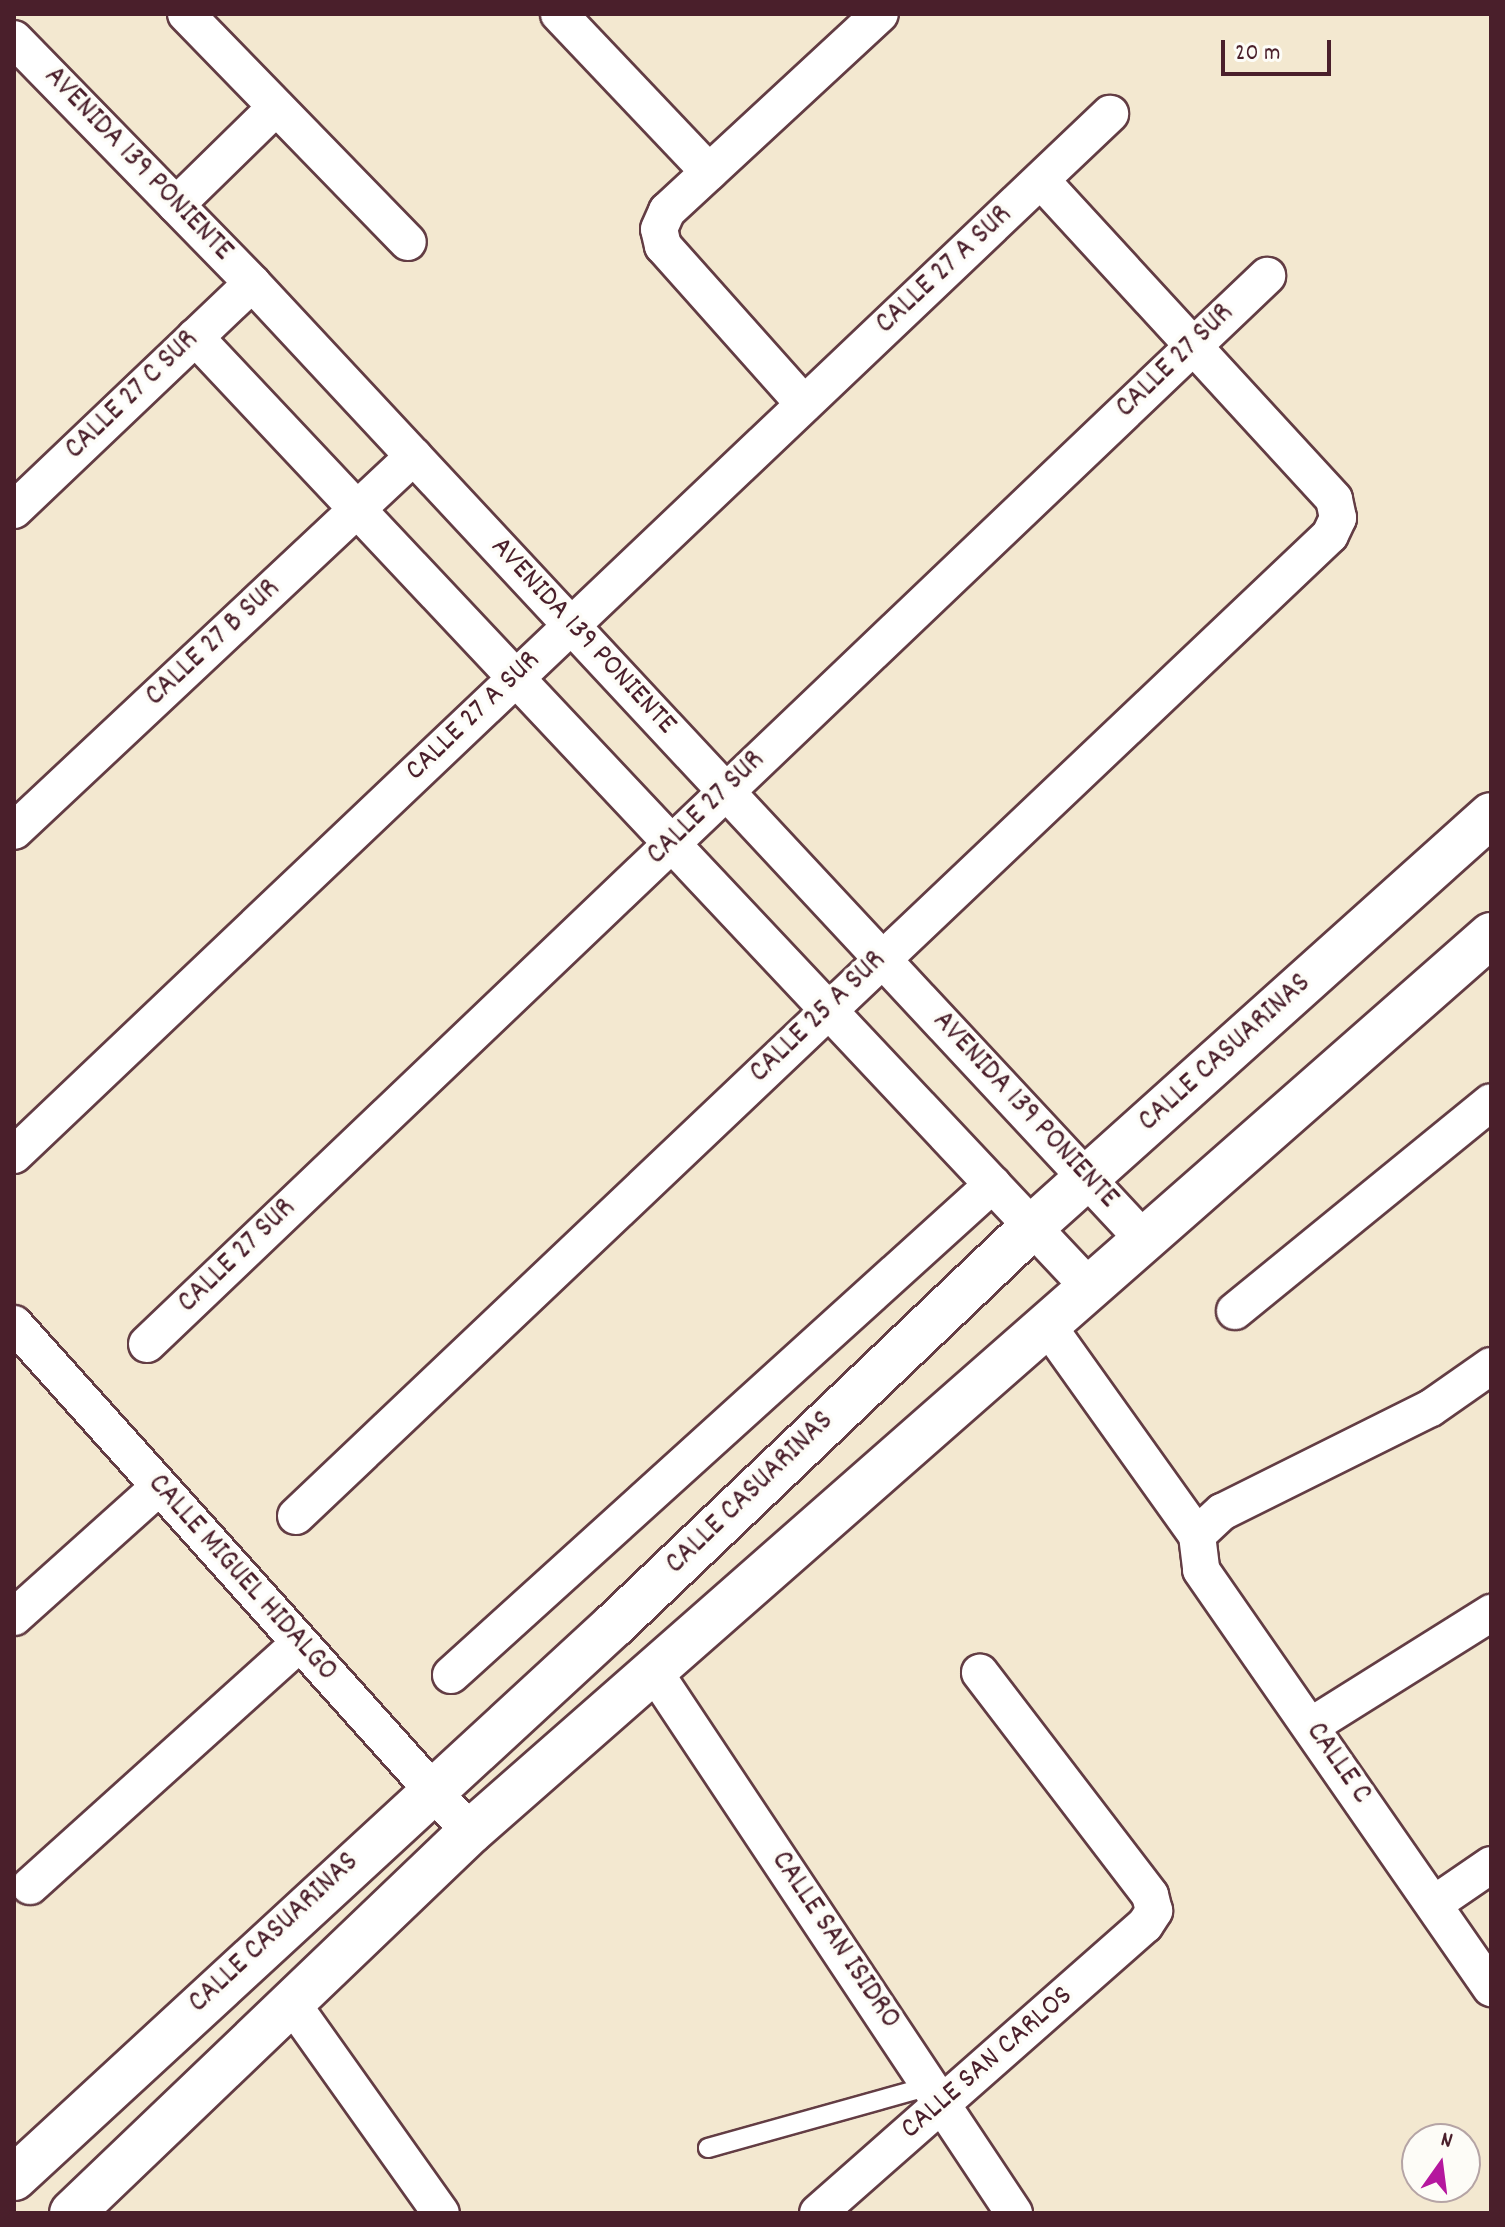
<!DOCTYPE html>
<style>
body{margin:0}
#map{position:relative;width:1505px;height:2227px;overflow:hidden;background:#f3e8d0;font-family:Dekko,sans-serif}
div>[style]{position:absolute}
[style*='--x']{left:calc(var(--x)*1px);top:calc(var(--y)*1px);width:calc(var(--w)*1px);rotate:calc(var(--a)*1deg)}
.roads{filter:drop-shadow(2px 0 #633d44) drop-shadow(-2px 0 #633d44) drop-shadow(0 2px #633d44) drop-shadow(0 -2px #633d44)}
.service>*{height:18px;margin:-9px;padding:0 9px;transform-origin:9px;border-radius:9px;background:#fff}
.minor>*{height:36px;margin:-18px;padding:0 18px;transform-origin:18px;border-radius:18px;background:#fff}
.secondary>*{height:44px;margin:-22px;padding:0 22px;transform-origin:22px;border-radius:22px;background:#fff}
span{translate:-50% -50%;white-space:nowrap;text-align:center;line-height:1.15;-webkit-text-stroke:7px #fdfcf7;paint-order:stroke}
.street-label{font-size:30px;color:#4a1f2b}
.frame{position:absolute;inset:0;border:16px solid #4a1f2b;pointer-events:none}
.north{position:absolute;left:1401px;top:2123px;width:80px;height:80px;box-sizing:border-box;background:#fdfcf7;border:2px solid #b5a4a5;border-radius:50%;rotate:14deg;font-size:22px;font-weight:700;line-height:32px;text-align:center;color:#4a1f2b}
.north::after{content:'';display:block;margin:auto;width:28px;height:36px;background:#b5179e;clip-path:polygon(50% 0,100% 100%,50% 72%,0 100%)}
.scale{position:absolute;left:1221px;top:40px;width:110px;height:36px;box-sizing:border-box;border:4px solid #4a1f2b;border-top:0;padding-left:10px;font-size:24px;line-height:28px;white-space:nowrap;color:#4a1f2b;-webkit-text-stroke:6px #fdfcf7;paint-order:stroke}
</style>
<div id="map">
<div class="roads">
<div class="service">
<div style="--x:708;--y:2148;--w:230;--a:-15.6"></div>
</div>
<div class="minor">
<div style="--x:186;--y:14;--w:318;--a:45.8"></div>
<div style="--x:559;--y:14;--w:218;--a:46.5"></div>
<div style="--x:14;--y:39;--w:341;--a:45.7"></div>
<div style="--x:252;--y:283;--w:1308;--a:47.01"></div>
<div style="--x:176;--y:205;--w:140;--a:-44.4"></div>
<div style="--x:195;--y:337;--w:1306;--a:46.74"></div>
<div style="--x:804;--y:404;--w:212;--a:-131.7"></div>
<div style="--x:663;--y:246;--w:17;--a:-103"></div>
<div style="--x:659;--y:229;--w:20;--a:-66"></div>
<div style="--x:667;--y:211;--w:290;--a:-42.8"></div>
<div style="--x:14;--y:510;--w:329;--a:-43.6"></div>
<div style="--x:14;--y:831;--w:548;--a:-43.15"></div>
<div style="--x:14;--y:1155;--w:1512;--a:-43.53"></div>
<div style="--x:1235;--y:1311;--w:330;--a:-39.2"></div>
<div style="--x:14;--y:1324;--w:683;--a:48.09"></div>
<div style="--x:1047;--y:1325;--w:258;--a:54.5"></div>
<div style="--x:1197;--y:1535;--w:35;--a:83"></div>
<div style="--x:1201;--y:1570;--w:509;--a:55.25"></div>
<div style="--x:147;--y:1344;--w:1548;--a:-43.64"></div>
<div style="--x:296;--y:1516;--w:1425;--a:-43.49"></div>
<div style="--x:1330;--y:535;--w:19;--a:-65"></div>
<div style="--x:1338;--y:518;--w:19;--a:-102"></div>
<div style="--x:1334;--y:499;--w:433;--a:-132.6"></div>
<div style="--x:1197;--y:1535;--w:34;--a:-43"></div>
<div style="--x:1222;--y:1512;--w:233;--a:-26.5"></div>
<div style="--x:1431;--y:1408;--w:73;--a:-35"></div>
<div style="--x:14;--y:1617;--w:193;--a:-41.9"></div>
<div style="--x:653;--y:1670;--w:652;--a:56.38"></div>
<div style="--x:451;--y:1675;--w:731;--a:-42.17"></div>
<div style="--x:1311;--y:1726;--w:213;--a:-32.1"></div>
<div style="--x:30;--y:1886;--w:362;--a:-42"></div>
<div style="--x:1434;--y:1904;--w:69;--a:-34.4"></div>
<div style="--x:293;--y:2005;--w:255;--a:54.6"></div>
<div style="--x:818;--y:2213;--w:436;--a:-41.4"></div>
<div style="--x:1145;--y:1925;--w:17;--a:-57"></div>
<div style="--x:1154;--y:1911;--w:16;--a:-104"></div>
<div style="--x:1150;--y:1895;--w:280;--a:-127.4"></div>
</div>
<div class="secondary">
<div style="--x:14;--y:2178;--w:816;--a:-42.67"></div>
<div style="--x:614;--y:1625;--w:579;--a:-43.6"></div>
<div style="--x:1033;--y:1226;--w:615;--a:-41.9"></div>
<div style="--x:72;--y:2213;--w:551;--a:-43.75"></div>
<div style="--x:470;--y:1832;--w:1359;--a:-41.3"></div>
</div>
</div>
<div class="street-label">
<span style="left:137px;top:165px;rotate:46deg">AVENIDA 139 PONIENTE</span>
<span style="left:945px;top:271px;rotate:-43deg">CALLE 27 A SUR</span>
<span style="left:1176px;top:362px;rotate:-44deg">CALLE 27 SUR</span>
<span style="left:133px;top:396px;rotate:-44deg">CALLE 27 C SUR</span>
<span style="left:582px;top:637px;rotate:47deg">AVENIDA 139 PONIENTE</span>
<span style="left:214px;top:644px;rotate:-43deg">CALLE 27 B SUR</span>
<span style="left:474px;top:717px;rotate:-44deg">CALLE 27 A SUR</span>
<span style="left:707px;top:809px;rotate:-44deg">CALLE 27 SUR</span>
<span style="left:819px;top:1018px;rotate:-44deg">CALLE 25 A SUR</span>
<span style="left:1226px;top:1054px;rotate:-42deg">CALLE CASUARINAS</span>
<span style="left:1024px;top:1111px;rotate:47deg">AVENIDA 139 PONIENTE</span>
<span style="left:238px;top:1257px;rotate:-44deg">CALLE 27 SUR</span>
<span style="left:751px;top:1494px;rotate:-44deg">CALLE CASUARINAS</span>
<span style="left:241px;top:1579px;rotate:48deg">CALLE MIGUEL HIDALGO</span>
<span style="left:1337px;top:1764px;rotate:55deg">CALLE C</span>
<span style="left:275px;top:1934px;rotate:-43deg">CALLE CASUARINAS</span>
<span style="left:834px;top:1941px;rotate:56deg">CALLE SAN ISIDRO</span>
<span style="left:988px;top:2064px;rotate:-41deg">CALLE SAN CARLOS</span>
</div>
<div class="frame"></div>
<div class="north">N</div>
<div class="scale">20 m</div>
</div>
